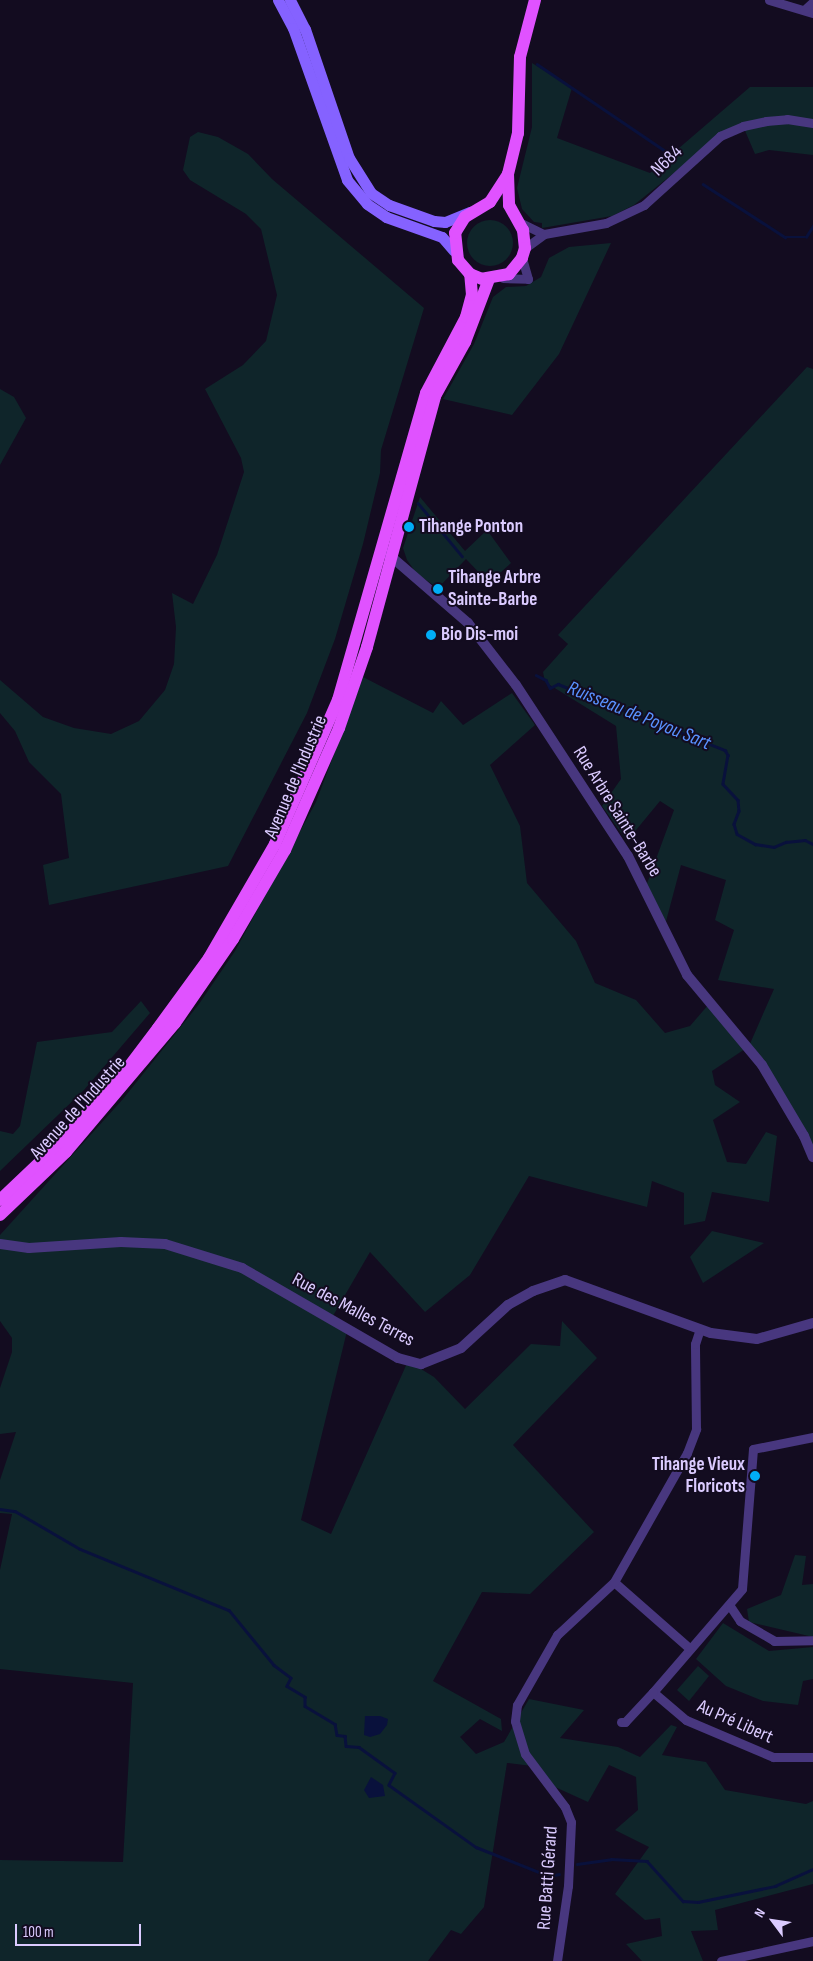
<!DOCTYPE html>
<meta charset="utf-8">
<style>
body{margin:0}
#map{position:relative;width:813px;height:1961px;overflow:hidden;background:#130c20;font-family:"Sofia Sans Condensed",sans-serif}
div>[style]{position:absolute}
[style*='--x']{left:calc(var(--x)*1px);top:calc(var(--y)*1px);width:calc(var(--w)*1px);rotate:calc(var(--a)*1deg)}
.green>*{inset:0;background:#0f252a}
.round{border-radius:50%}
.water>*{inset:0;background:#09113c}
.stream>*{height:2.5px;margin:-1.25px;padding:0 1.25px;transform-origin:1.25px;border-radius:1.25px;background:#09113c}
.minor>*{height:9px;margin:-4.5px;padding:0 4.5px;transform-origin:4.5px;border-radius:4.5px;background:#48377f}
.tertiary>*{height:10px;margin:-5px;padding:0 5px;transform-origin:5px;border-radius:5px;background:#48377f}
.secondary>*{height:11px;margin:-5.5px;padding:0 5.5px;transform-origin:5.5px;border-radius:5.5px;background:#8562ff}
.primary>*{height:12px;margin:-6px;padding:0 6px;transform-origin:6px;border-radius:6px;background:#e052ff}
.dots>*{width:14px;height:14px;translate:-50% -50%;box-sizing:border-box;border:2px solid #130c20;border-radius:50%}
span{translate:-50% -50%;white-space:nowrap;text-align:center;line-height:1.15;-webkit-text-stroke:4px #130c20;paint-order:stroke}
.street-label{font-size:19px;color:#dbcbff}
.poi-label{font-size:19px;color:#dbcbff;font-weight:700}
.left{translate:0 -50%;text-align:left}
.right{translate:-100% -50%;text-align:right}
.water-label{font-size:20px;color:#5992ff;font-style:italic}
.north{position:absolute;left:748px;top:1896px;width:50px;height:50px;-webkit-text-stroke:4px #130c20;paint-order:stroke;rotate:301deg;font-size:14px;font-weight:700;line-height:20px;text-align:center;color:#dbcbff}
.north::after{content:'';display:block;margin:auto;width:18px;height:22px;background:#dbcbff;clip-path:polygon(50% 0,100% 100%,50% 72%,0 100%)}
.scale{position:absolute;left:15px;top:1924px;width:126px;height:22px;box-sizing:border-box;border:2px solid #dbcbff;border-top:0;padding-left:6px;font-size:15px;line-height:18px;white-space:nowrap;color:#dbcbff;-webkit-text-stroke:4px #130c20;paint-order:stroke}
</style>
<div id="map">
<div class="green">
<div style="clip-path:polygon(532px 63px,572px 88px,557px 138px,650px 173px,750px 87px,813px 87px,813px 155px,769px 150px,755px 154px,743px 126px,720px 136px,634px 205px,612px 216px,542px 228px,542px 223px,534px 222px,522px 209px,517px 188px,532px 127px)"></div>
<div style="clip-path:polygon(198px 132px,218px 137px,248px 154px,272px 179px,424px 308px,381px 450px,380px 473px,363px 544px,335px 639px,307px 713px,228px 866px,49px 905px,43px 865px,69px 858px,61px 794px,29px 762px,15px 731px,0 713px,0 680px,43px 717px,74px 728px,111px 734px,139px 721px,165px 690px,174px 664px,176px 627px,172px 593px,193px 604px,217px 555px,244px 472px,241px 458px,205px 389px,243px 365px,266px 341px,277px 295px,261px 229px,246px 214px,190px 180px,183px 170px,190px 137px)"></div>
<div class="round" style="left:467px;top:220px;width:46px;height:46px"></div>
<div style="clip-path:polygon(611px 243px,559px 354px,512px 415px,443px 399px,474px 344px,493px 297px,506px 287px,526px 286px,541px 277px,549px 258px,569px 247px)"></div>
<div style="clip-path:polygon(807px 367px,813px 369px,813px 1157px,748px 1047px,712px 1071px,715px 1085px,740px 1102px,713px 1120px,727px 1162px,746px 1164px,766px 1132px,777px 1136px,769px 1202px,712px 1192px,705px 1221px,684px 1225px,684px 1193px,652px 1181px,647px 1207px,529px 1176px,470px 1275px,425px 1312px,370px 1252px,330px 1321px,347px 1331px,301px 1520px,331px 1534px,408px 1361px,434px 1377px,465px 1409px,531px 1344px,560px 1346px,562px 1321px,597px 1358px,513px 1445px,594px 1532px,530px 1594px,482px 1592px,433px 1681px,501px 1719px,502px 1731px,480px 1719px,460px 1737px,476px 1754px,504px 1742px,529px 1699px,584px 1710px,560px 1738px,618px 1747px,640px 1757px,671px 1725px,677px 1727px,662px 1755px,706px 1762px,725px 1790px,806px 1804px,813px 1801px,813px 1884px,715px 1910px,718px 1930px,691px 1931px,703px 1961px,642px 1961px,626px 1944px,662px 1936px,660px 1918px,645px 1920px,615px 1894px,649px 1847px,615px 1830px,638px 1810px,636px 1777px,609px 1765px,588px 1802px,555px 1787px,540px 1767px,507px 1763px,484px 1907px,461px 1934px,451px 1930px,428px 1961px,0 1961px,0 1860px,123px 1862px,133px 1683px,0 1669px,0 1570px,12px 1514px,0 1513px,0 1480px,16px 1432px,0 1434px,0 1388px,12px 1352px,12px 1338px,0 1321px,0 1235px,123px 1099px,199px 1004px,235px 951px,316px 802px,363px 677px,433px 713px,441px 701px,463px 725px,512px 693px,535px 725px,490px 765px,520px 826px,527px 883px,576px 941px,595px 983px,636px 1000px,665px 1033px,690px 1026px,709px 1004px,749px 1046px,774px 989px,718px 980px,734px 930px,715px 920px,726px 880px,681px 865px,664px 929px,645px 889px,674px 810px,660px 801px,627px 841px,602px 806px,621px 779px,616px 726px,545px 682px,543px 672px,568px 644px,558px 635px)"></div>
<div style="clip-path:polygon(0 389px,14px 397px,26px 418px,0 465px)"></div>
<div style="clip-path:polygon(420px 497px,465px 551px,487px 530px,511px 563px,489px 583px,466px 559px,438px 588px,417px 574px,407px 560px,403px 548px)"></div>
<div style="clip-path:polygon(141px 1001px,150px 1013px,84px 1090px,0 1171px,0 1131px,13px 1134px,20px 1126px,37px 1042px,112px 1032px)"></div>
<div style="clip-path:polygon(712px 1231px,764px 1243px,703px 1283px,690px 1257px)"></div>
<div style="clip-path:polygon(795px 1555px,806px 1556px,802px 1585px,813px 1584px,813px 1637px,749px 1622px,747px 1609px,781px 1595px)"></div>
<div style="clip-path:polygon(723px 1623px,769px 1651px,813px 1647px,813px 1679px,803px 1681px,798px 1705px,763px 1701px,726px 1686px,696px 1659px)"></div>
<div style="clip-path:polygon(698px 1666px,709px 1676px,689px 1701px,677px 1690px)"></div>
</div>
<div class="water">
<div style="clip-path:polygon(365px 1716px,380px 1716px,388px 1719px,387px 1725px,380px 1734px,370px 1737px,364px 1735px)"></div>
<div style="clip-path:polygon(371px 1777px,383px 1785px,385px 1796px,369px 1798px,364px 1790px)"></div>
</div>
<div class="stream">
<div style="--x:537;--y:64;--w:164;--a:34.1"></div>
<div style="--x:703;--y:184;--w:98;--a:32.9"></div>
<div style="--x:785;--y:237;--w:21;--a:0"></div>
<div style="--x:806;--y:237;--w:13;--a:-58"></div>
<div style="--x:418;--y:503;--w:69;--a:50.3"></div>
<div style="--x:536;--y:675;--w:11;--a:27"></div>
<div style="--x:546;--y:680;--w:9;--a:63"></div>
<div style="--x:550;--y:688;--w:9;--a:-27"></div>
<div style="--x:558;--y:684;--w:180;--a:21.6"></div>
<div style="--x:725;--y:750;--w:6;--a:59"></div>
<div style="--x:728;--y:755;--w:29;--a:100"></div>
<div style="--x:723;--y:784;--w:22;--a:47"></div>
<div style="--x:738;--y:800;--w:11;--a:85"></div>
<div style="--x:739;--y:811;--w:14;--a:111"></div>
<div style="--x:734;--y:824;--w:10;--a:73"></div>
<div style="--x:737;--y:834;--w:21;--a:29"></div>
<div style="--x:755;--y:844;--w:19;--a:9"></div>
<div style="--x:774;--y:847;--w:13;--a:-23"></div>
<div style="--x:786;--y:842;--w:19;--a:-6"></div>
<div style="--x:805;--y:840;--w:9;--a:27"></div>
<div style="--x:0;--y:1509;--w:15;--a:8"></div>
<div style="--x:15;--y:1511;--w:75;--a:30.3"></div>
<div style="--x:80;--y:1549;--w:161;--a:22.3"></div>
<div style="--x:229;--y:1610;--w:71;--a:50.7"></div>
<div style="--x:274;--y:1665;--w:21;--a:37"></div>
<div style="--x:291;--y:1678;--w:9;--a:117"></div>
<div style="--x:287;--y:1686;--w:21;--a:31"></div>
<div style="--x:305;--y:1697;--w:9;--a:90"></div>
<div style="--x:305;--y:1706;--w:35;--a:31"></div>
<div style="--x:335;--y:1724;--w:11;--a:80"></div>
<div style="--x:337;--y:1735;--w:8;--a:7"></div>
<div style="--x:345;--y:1736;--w:10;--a:84"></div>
<div style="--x:346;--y:1746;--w:13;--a:4"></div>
<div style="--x:359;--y:1747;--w:44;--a:35.8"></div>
<div style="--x:395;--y:1773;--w:13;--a:117"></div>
<div style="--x:389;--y:1785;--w:107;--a:35.5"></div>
<div style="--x:476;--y:1847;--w:79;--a:21.7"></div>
<div style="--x:549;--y:1876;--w:10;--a:-11"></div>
<div style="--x:577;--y:1864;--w:34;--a:-8"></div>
<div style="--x:611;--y:1859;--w:36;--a:3"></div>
<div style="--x:647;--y:1861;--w:54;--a:48"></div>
<div style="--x:683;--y:1901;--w:15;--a:4"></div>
<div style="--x:698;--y:1902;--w:79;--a:-11.7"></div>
<div style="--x:775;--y:1886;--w:42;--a:-24.1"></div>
</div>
<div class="minor">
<div style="--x:769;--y:0;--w:46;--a:16.5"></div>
<div style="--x:804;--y:10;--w:12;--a:-42"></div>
<div style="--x:521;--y:223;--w:25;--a:26"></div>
<div style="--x:544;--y:234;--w:63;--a:-10.1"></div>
<div style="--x:606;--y:223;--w:42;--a:-25.3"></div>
<div style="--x:644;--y:205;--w:103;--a:-42.2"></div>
<div style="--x:720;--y:136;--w:25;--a:-23"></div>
<div style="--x:743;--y:126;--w:24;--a:-12"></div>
<div style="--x:766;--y:121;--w:21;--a:-5"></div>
<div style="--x:787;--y:119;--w:26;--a:9"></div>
<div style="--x:525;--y:248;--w:24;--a:-36"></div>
<div style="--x:503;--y:278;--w:25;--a:2"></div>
<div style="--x:528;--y:279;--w:22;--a:-106"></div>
<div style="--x:813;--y:1437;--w:61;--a:168.7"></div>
<div style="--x:753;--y:1449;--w:140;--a:94.5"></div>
<div style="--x:742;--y:1589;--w:136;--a:130.8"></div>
<div style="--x:653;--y:1692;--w:43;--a:40.3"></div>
<div style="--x:686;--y:1720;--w:95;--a:23"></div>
<div style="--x:773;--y:1757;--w:40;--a:0"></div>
<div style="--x:614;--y:1582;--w:100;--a:41.3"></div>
<div style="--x:730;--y:1606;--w:18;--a:56"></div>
<div style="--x:740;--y:1621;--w:39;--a:30"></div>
<div style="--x:774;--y:1641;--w:39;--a:-1"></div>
<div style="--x:621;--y:1722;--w:4;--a:0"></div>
<div style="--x:625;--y:1722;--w:41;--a:-47"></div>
<div style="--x:557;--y:1961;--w:76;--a:-81.7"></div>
<div style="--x:568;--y:1886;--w:64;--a:-87.3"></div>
<div style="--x:571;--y:1822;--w:16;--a:-112"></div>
<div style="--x:565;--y:1807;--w:66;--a:-127"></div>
<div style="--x:525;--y:1754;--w:34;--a:-107"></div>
<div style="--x:515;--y:1721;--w:16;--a:-83"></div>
<div style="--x:517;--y:1705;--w:81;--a:-60.3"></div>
<div style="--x:557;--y:1635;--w:78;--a:-42.9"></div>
<div style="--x:614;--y:1582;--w:148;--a:-60.5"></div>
<div style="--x:687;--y:1453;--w:26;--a:-69"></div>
<div style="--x:696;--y:1429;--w:85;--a:-90.7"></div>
<div style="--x:695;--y:1344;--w:16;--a:-72"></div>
<div style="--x:721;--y:1961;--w:94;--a:-12.3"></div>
</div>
<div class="tertiary">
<div style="--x:387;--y:553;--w:107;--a:40.8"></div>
<div style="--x:468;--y:623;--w:78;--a:52.3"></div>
<div style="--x:516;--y:685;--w:204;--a:56.8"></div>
<div style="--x:628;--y:856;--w:133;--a:63.6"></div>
<div style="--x:687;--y:975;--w:117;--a:50.2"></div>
<div style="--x:762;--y:1065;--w:82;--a:59.4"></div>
<div style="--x:804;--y:1136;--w:23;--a:67"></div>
<div style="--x:0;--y:1244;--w:29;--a:8"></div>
<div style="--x:29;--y:1248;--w:92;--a:-3.7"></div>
<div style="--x:121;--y:1242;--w:44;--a:2.6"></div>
<div style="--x:165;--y:1244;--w:81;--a:17.3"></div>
<div style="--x:242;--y:1268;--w:180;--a:30"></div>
<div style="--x:398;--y:1358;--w:24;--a:15"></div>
<div style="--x:421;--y:1364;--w:43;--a:-21.8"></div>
<div style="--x:461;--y:1348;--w:64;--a:-42.5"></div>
<div style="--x:508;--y:1305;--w:29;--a:-29"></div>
<div style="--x:533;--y:1291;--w:34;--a:-19"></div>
<div style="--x:565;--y:1280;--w:155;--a:20"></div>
<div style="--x:711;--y:1333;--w:46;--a:7.4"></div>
<div style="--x:757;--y:1339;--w:58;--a:-15.9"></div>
</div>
<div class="secondary">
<div style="--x:278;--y:0;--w:32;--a:62"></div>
<div style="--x:293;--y:28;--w:161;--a:70.4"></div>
<div style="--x:347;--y:180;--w:31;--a:50"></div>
<div style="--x:367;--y:204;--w:23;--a:34"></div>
<div style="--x:386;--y:217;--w:59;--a:19.7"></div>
<div style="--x:442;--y:237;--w:18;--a:49"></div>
<div style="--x:290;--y:0;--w:33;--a:63"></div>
<div style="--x:305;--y:29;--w:136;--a:71.2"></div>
<div style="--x:349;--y:158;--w:41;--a:57.8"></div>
<div style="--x:371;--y:193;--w:22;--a:34"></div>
<div style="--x:389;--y:205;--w:48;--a:19.6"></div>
<div style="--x:434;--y:221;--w:11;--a:5"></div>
<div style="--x:445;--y:222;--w:27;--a:-22"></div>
</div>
<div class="primary">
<div style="--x:508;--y:174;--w:31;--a:88"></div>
<div style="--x:509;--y:205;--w:29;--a:61"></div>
<div style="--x:523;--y:230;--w:18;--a:84"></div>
<div style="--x:525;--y:248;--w:10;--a:107"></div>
<div style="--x:522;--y:258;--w:21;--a:129"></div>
<div style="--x:509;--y:274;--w:27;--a:170"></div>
<div style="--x:482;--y:279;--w:13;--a:-157"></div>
<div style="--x:470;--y:274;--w:18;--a:-131"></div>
<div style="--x:458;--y:260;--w:27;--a:-96"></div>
<div style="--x:455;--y:233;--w:19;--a:-58"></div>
<div style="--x:465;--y:217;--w:29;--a:-31"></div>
<div style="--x:490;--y:202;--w:33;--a:-57"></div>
<div style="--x:508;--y:174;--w:42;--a:-76.3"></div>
<div style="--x:518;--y:133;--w:76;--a:-88.5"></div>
<div style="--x:520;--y:57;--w:59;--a:-75.3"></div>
<div style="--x:0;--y:1200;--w:83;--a:-43.5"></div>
<div style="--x:60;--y:1143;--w:95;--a:-47.6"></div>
<div style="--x:124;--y:1073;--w:56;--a:-52.9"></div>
<div style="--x:158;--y:1028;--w:87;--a:-53.9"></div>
<div style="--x:209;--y:958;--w:132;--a:-59.9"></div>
<div style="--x:275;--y:844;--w:157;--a:-66.4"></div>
<div style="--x:338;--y:700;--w:319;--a:-74"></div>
<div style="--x:426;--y:393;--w:86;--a:-62.2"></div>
<div style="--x:466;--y:317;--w:23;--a:-75"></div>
<div style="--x:472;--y:295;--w:21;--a:-95"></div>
<div style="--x:0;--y:1215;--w:91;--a:-43.7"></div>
<div style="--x:66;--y:1152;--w:169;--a:-49.8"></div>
<div style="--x:175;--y:1023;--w:102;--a:-55.4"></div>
<div style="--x:233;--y:939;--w:103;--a:-59.7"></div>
<div style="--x:285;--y:850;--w:133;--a:-66.1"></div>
<div style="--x:339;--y:728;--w:86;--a:-70.9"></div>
<div style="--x:367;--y:647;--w:260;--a:-74.8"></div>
<div style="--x:435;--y:396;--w:62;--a:-60.9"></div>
<div style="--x:465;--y:342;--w:67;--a:-69.1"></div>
</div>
<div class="dots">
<div style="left:409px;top:527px;background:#00adf6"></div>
<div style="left:438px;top:589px;background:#00adf6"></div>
<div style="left:431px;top:635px;background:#00adf6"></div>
<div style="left:755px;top:1476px;background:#00adf6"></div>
</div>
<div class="street-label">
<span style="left:667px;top:161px;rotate:-44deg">N684</span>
<span style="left:296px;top:777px;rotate:-67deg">Avenue de l'Industrie</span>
<span style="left:617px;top:812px;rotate:58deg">Rue Arbre Sainte-Barbe</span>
<span style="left:78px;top:1108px;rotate:-48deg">Avenue de l'Industrie</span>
<span style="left:353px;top:1310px;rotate:28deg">Rue des Malles Terres</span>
<span style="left:735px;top:1722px;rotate:24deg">Au Pré Libert</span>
<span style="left:548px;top:1878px;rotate:-86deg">Rue Batti Gérard</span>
</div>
<div class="poi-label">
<span class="left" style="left:419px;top:527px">Tihange Ponton</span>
<span class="left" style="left:448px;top:589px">Tihange Arbre<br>Sainte-Barbe</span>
<span class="left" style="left:441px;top:635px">Bio Dis-moi</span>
<span class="right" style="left:745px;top:1476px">Tihange Vieux<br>Floricots</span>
</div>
<div class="water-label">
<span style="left:639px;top:716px;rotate:22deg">Ruisseau de Poyou Sart</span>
</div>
<div class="north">N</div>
<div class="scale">100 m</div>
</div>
